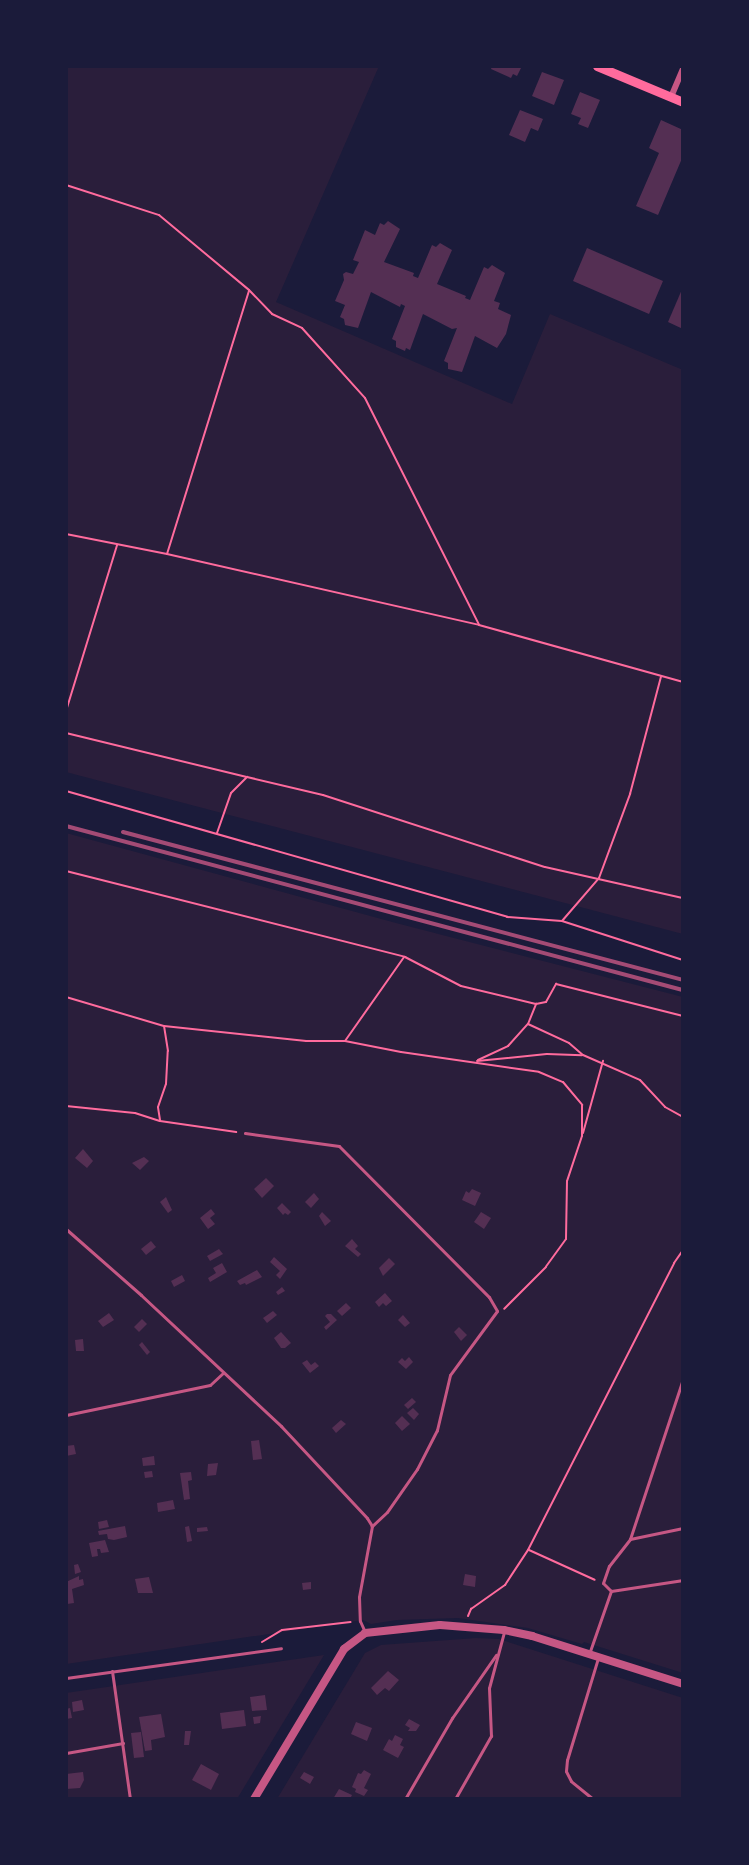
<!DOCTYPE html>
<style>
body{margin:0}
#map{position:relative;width:749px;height:1865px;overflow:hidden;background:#1b1b3a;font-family:"Varela Round",sans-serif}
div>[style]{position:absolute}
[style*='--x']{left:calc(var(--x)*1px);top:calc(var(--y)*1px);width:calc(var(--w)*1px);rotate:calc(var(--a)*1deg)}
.green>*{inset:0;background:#2a1e3b}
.building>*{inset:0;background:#542f53}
.path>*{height:2px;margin:-1px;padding:0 1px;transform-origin:1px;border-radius:1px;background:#ff6b9d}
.service>*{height:3px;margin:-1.5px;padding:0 1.5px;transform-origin:1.5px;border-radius:1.5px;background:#c65784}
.minor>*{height:6px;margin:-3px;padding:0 3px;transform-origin:3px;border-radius:3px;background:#c65784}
.tertiary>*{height:8px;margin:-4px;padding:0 4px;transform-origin:4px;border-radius:4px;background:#c65784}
.secondary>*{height:9px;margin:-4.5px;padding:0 4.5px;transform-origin:4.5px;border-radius:4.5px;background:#ff6b9d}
.rail>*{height:4px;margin:-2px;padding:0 2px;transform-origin:2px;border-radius:2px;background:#a44b75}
span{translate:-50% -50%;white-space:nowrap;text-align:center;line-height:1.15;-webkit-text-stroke:6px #1b1b3a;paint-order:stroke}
.frame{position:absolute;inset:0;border:68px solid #1b1b3a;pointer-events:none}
</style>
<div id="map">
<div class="green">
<div style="clip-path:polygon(66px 66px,379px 66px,276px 302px,512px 404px,550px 314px,683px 370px,683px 934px,66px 772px)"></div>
<div style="clip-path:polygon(66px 833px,396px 923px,683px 997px,683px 1673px,584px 1642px,582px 1644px,528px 1628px,458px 1618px,397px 1620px,371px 1624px,363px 1620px,66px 1664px)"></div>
<div style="clip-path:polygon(476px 1638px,499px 1639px,683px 1698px,683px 1799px,277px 1799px,365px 1653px,381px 1645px)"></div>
<div style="clip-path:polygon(324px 1655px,237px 1799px,66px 1799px,66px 1693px)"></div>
</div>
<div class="building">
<div style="clip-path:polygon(492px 66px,522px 66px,517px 76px,513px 74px,511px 78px,491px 69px)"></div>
<div style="clip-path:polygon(542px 72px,564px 80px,554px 105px,532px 96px)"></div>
<div style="clip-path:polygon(580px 92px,600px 100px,588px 128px,578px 124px,581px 118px,571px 114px)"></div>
<div style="clip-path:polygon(520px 110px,543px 119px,538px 131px,531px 128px,525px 142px,509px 135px)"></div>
<div style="clip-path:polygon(661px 120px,683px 130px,683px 156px,658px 215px,636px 206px,659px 153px,649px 148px)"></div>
<div style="clip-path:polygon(388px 221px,400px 229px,384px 262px,414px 273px,413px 276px,418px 278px,432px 245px,436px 247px,440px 243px,452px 250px,437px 284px,466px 296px,465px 298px,470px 300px,484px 267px,488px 269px,492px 265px,505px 273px,494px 301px,500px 303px,498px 309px,511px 315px,506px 334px,497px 348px,475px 336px,462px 372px,448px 369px,448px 363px,444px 361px,457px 328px,452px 329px,423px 314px,410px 350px,406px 348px,405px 351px,396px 347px,396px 341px,392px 339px,405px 306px,401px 304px,400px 307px,371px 292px,358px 328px,345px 325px,344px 319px,340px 317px,345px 305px,335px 301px,344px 280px,343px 274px,346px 272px,353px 274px,359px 262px,353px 260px,365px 230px,375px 235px,380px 223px,384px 225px)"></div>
<div style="clip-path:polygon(587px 248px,663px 281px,649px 314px,573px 281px)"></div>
<div style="clip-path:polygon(683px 287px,683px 329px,668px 322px)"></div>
<div style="clip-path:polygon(83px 1149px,93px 1161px,87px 1168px,75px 1158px)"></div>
<div style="clip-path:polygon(144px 1157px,149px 1161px,140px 1170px,132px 1163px)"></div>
<div style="clip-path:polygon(266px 1178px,274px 1186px,262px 1198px,254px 1189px)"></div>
<div style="clip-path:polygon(472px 1189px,481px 1193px,475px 1206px,462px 1200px,466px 1191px,469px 1193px)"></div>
<div style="clip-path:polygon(314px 1193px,319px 1199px,311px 1208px,305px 1202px)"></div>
<div style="clip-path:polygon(166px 1197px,172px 1210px,168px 1213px,160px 1202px)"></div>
<div style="clip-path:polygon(282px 1203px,291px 1212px,288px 1215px,285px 1213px,283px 1215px,277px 1208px)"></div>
<div style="clip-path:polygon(211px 1209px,215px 1214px,210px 1218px,215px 1224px,208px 1229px,200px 1218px)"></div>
<div style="clip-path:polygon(322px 1212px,331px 1221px,325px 1226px,319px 1216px)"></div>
<div style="clip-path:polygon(481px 1212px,491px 1218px,484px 1229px,474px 1222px)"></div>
<div style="clip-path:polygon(352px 1239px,358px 1246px,355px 1249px,361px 1254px,358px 1257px,345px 1246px)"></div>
<div style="clip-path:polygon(151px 1241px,156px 1247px,146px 1255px,141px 1249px)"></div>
<div style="clip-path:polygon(219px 1249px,223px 1254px,210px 1261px,207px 1256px)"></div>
<div style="clip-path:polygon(274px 1257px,287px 1269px,280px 1279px,276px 1275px,280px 1271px,270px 1262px)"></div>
<div style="clip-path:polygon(389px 1258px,395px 1264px,383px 1276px,379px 1268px)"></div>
<div style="clip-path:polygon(222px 1263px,227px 1272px,210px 1282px,208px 1278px,216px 1273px,213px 1268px)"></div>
<div style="clip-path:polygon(257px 1270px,262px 1277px,246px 1285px,245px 1283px,240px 1285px,237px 1281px)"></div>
<div style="clip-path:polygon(182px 1275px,185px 1281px,174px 1287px,171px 1281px)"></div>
<div style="clip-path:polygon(282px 1287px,285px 1291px,278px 1295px,276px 1292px)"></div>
<div style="clip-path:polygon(385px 1293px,392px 1301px,386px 1306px,383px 1303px,379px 1307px,375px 1302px)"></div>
<div style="clip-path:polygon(346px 1303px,351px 1308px,342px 1316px,337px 1311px)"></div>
<div style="clip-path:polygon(273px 1311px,277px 1315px,267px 1323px,263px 1318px)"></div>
<div style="clip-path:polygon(109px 1313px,114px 1320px,103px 1327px,98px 1321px)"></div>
<div style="clip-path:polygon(327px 1314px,331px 1314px,337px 1320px,326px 1330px,324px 1327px,330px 1322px,325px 1316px)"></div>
<div style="clip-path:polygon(403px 1315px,410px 1323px,405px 1327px,398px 1320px)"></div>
<div style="clip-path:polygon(142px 1319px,147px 1324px,139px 1332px,134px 1327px)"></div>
<div style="clip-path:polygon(459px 1327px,467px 1335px,461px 1341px,454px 1332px)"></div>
<div style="clip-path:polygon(281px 1332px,291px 1343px,285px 1348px,281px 1348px,274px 1338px)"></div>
<div style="clip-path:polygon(83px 1339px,84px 1351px,76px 1351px,75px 1340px)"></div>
<div style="clip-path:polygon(142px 1342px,150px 1352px,147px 1355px,139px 1345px)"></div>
<div style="clip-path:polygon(409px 1357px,413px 1362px,406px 1369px,398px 1362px,402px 1358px,405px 1361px)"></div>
<div style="clip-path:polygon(307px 1360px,311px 1365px,315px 1362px,319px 1366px,310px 1373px,302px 1363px)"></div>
<div style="clip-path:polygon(412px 1398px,416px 1402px,408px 1409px,404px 1405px)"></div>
<div style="clip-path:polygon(413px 1408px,419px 1414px,414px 1420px,407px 1413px)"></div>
<div style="clip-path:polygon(402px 1416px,410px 1424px,402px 1431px,395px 1423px)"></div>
<div style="clip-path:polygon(341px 1420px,346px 1424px,336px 1433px,332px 1428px)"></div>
<div style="clip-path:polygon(259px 1440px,262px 1459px,253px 1460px,251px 1441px)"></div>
<div style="clip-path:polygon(74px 1445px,76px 1454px,66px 1456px,66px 1446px)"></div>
<div style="clip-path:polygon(154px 1456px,155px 1465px,143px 1466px,142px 1458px)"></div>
<div style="clip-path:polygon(218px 1463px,216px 1475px,207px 1476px,208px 1464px)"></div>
<div style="clip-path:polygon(152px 1471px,153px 1477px,145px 1478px,144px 1472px)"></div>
<div style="clip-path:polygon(191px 1472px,192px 1480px,188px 1481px,190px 1499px,184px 1500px,180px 1473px)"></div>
<div style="clip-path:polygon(173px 1500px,175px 1509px,158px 1512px,157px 1503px)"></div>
<div style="clip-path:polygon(107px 1520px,109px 1527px,99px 1529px,98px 1522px)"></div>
<div style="clip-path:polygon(125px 1526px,127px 1537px,114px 1540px,108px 1539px,107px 1534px,99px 1535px,98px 1531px)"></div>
<div style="clip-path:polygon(189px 1526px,192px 1541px,187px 1542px,185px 1527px)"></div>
<div style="clip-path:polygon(207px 1527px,208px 1531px,197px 1532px,197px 1528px)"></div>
<div style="clip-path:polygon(105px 1540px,109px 1552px,101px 1553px,100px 1549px,97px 1549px,98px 1556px,92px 1557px,89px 1543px)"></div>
<div style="clip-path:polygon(78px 1564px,81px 1572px,75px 1574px,74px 1565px)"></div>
<div style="clip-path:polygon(465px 1574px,476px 1576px,475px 1587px,463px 1585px)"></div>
<div style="clip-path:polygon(79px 1576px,79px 1580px,83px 1579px,84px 1585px,72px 1589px,74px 1603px,67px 1604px,66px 1582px)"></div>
<div style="clip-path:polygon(149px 1577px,153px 1593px,138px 1593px,135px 1579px)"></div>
<div style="clip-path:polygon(311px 1582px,311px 1589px,303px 1590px,302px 1583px)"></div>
<div style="clip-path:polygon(388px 1671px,399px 1680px,389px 1691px,385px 1688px,377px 1695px,371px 1688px)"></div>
<div style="clip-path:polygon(265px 1695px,267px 1710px,252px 1711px,250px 1697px)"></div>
<div style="clip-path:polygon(82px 1700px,84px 1710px,73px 1712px,72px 1702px)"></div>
<div style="clip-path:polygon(70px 1708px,72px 1718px,66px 1719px,66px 1709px)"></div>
<div style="clip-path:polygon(244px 1710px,246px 1726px,222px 1729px,220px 1713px)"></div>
<div style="clip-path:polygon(161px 1714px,165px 1737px,151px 1740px,152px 1750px,145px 1751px,139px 1717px)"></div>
<div style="clip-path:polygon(261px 1716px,260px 1723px,254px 1724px,253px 1717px)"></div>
<div style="clip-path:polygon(409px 1719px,420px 1725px,416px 1731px,408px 1731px,410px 1728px,405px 1725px)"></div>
<div style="clip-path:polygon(356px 1722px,372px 1728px,367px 1741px,351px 1734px)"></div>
<div style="clip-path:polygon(185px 1731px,191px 1731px,189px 1745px,184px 1745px)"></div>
<div style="clip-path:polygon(141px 1732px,144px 1757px,134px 1758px,131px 1733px)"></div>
<div style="clip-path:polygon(395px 1735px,403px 1739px,400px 1745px,404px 1747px,398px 1758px,383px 1750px,389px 1739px,392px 1741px)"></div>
<div style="clip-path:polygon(201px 1764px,219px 1774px,211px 1790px,192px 1780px)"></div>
<div style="clip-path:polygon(364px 1770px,371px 1774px,364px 1788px,368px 1790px,364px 1796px,355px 1792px,356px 1789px,352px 1787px,358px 1773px,361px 1774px)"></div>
<div style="clip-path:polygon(83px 1772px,84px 1780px,80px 1788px,66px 1789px,66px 1774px)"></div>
<div style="clip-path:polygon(304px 1772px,314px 1777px,310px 1784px,300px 1778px)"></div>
<div style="clip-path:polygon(339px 1789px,352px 1795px,350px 1799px,333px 1799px)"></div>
</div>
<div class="path">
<div style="--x:66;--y:185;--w:98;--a:17.9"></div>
<div style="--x:159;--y:215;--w:117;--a:39.8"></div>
<div style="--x:249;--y:290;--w:33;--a:46"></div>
<div style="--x:272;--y:314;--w:33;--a:25"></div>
<div style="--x:302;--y:328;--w:94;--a:48"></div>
<div style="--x:365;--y:398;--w:254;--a:63.3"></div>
<div style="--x:66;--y:534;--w:103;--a:11.2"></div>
<div style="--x:167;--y:554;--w:320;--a:12.8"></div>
<div style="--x:479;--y:625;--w:212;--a:15.6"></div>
<div style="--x:167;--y:554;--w:276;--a:-72.7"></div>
<div style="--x:66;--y:711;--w:174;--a:-72.9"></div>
<div style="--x:66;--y:733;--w:186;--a:13.7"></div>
<div style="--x:66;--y:791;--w:459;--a:15.9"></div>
<div style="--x:507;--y:917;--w:55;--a:4.2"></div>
<div style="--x:562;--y:921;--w:127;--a:17.9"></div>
<div style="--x:217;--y:833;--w:42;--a:-70.7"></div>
<div style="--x:231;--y:793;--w:23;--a:-45"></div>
<div style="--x:247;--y:777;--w:78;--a:13.3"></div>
<div style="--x:323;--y:795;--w:233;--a:18"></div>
<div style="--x:545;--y:867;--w:141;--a:12.7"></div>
<div style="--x:66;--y:871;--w:350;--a:14.2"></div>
<div style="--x:405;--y:957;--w:63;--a:27.4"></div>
<div style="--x:461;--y:986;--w:77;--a:13.5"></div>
<div style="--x:536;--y:1004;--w:10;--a:-11"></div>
<div style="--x:546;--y:1002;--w:21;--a:-61"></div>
<div style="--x:556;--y:984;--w:131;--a:14.1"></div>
<div style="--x:562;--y:921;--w:57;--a:-49.3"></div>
<div style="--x:599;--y:878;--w:90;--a:-69.7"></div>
<div style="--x:630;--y:794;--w:121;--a:-75.2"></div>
<div style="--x:66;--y:997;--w:102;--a:16.5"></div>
<div style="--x:164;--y:1026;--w:143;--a:6"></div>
<div style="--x:306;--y:1041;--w:39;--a:0"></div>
<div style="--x:345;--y:1041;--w:57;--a:11.1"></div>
<div style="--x:401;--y:1052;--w:139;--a:8.2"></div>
<div style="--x:539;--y:1072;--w:26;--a:23"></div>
<div style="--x:563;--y:1082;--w:30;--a:50"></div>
<div style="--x:582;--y:1105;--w:31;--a:90"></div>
<div style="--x:582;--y:1136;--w:47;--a:108.4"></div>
<div style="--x:567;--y:1181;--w:58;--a:91"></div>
<div style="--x:566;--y:1239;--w:34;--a:126"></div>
<div style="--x:546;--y:1267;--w:59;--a:135"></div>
<div style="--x:528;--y:1024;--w:45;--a:24.9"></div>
<div style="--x:569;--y:1043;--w:18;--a:41"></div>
<div style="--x:583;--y:1055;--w:62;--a:23.7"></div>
<div style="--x:640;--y:1080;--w:37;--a:47"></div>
<div style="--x:665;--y:1107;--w:21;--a:29"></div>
<div style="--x:345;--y:1041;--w:103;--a:-54.9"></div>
<div style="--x:478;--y:1060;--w:33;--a:-25"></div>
<div style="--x:508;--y:1046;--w:30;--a:-48"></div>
<div style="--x:528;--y:1024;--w:22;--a:-68"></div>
<div style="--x:477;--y:1061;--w:70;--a:-5.7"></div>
<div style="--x:547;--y:1054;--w:35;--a:2"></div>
<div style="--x:66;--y:1106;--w:69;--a:5.8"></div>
<div style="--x:135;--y:1113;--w:26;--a:18"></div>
<div style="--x:160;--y:1121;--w:77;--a:8.2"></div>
<div style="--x:160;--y:1120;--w:13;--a:-99"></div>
<div style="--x:158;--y:1107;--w:24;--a:-71"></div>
<div style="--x:166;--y:1084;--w:33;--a:-87"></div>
<div style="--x:168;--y:1051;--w:25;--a:-99"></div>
<div style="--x:583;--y:1133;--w:75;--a:-74.5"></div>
<div style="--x:529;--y:1550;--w:72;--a:24.4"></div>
<div style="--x:468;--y:1616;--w:8;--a:-67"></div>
<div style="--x:471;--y:1609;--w:42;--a:-35.2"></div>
<div style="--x:505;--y:1585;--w:42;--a:-56.7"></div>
<div style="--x:528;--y:1550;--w:322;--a:-63"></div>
<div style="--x:674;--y:1263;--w:16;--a:-55"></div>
<div style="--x:262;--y:1642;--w:23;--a:-31"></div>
<div style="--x:282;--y:1630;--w:69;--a:-6.6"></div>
</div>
<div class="service">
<div style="--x:245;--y:1133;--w:95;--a:7.9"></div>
<div style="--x:339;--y:1146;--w:213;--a:45.2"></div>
<div style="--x:489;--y:1297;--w:16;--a:60"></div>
<div style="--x:497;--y:1311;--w:79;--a:126.3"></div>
<div style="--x:450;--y:1375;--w:57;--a:103.3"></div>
<div style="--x:437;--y:1430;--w:44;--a:117.1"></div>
<div style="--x:417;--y:1469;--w:52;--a:124.9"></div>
<div style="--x:387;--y:1512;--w:21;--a:137"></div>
<div style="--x:66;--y:1229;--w:100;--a:41.3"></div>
<div style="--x:141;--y:1295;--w:192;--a:43.1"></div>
<div style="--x:281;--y:1426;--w:126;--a:46.9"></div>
<div style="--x:367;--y:1518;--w:9;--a:58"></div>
<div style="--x:372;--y:1526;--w:72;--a:100.4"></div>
<div style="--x:359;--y:1597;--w:24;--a:88"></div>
<div style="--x:360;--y:1621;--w:12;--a:66"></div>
<div style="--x:66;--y:1415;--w:147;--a:-11.8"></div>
<div style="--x:210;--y:1385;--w:18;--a:-43"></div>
<div style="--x:630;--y:1539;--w:54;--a:-11.7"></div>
<div style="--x:611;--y:1591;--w:73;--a:-8.7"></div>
<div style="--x:589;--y:1654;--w:67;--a:-70.8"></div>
<div style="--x:611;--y:1591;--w:11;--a:-135"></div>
<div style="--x:603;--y:1583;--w:18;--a:-71"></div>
<div style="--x:609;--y:1566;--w:34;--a:-52"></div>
<div style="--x:630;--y:1539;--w:169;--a:-71.7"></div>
<div style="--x:112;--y:1671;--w:129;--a:82"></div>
<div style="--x:66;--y:1678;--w:217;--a:-7.9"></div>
<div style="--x:66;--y:1753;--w:58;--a:-10"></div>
<div style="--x:405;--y:1799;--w:94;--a:-59.9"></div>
<div style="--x:452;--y:1718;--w:77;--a:-55.1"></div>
<div style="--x:455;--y:1799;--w:73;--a:-60.3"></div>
<div style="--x:491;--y:1736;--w:48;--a:-92.4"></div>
<div style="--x:489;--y:1688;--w:58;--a:-75"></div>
<div style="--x:593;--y:1799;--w:28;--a:-141"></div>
<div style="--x:571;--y:1781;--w:11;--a:-117"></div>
<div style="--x:566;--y:1771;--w:11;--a:-85"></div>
<div style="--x:567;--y:1760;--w:107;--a:-73.1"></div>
<div style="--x:679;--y:1799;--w:4;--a:-27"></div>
</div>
<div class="minor">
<div style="--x:671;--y:97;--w:30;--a:-67"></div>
</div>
<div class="tertiary">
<div style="--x:254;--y:1799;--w:175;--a:-59"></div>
<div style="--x:344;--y:1649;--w:26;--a:-37"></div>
<div style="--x:365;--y:1633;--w:75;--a:-6.1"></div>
<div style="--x:440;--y:1625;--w:64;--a:4.5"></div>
<div style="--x:504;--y:1630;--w:29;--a:12"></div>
<div style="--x:532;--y:1636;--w:158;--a:17.6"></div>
</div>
<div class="secondary">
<div style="--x:597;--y:66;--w:93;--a:22.7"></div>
</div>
<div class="rail">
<div style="--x:66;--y:826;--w:638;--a:14.89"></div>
<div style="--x:123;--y:832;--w:579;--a:14.8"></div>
</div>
<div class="frame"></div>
</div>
